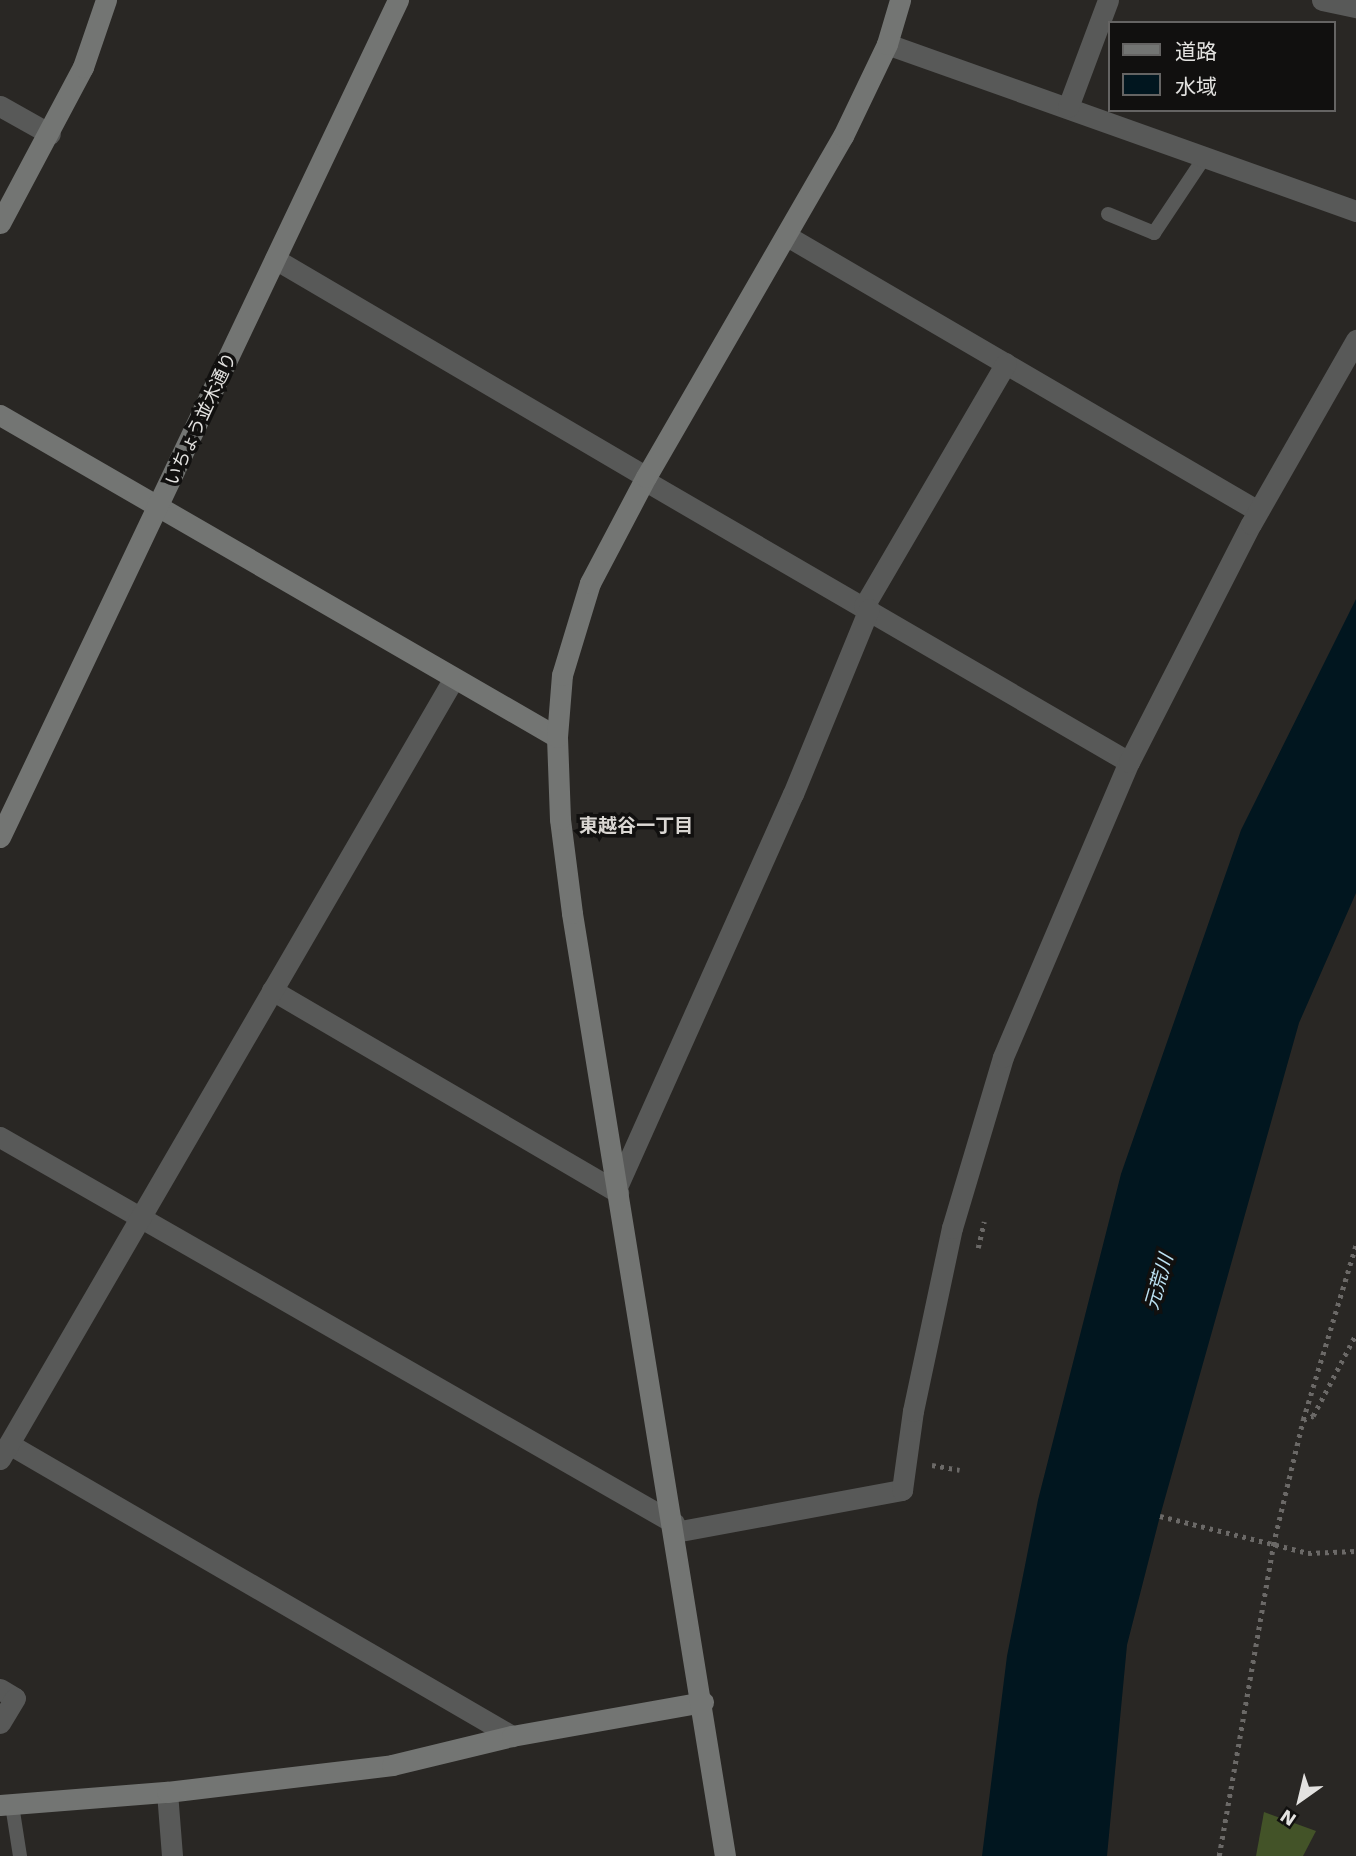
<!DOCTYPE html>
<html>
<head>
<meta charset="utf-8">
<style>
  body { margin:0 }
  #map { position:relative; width:1356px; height:1856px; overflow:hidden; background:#292724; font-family:"Work Sans","Noto Sans JP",sans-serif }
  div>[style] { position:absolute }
  .green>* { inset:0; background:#435328 }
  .water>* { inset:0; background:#01161f }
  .path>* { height:4.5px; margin-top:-2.25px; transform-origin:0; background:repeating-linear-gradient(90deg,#6b6967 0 3.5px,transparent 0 8.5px) }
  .lane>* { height:14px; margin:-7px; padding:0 7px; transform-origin:7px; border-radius:7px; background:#585958 }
  .street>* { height:21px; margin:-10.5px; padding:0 10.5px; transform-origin:10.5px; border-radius:10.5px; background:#585958 }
  .secondary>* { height:21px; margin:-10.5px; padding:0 10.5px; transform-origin:10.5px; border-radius:10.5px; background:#737573 }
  span { translate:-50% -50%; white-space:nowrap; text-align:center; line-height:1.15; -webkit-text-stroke:7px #11100f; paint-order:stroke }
  .street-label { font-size:18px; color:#e3e2e0 }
  .neighbourhood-label { font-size:19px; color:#dad7d3; font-weight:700 }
  .water-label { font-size:19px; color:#bde3f4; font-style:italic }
  .legend { position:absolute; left:1108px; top:21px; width:228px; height:91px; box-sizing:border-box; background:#11100f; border:2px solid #656463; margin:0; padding:9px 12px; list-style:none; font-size:21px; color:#e3e2e0 }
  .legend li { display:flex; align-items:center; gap:14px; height:35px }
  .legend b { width:35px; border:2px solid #656463 }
  .north { position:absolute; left:1265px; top:1765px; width:70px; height:70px; -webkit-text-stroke:5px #11100f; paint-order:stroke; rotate:214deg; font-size:19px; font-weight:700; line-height:28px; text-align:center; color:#e3e2e0 }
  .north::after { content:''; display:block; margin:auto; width:24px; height:32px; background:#e3e2e0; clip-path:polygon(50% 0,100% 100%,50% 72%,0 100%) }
</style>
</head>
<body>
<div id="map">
  <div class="green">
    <i style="clip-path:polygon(1264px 1812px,1316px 1831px,1303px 1856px,1256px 1856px)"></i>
  </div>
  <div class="water">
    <i style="clip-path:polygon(1356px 599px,1356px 893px,1299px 1023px,1160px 1516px,1127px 1645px,1107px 1856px,982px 1856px,1007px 1656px,1038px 1500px,1121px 1174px,1241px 830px)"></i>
  </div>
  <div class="path">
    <i style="left:978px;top:1248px;width:27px;rotate:-77deg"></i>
    <i style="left:1303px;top:1420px;width:11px;rotate:-22deg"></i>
    <i style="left:1313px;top:1416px;width:93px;rotate:-62.3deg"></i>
    <i style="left:932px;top:1465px;width:28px;rotate:10deg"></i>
    <i style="left:1160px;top:1516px;width:153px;rotate:14deg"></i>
    <i style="left:1308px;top:1553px;width:48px;rotate:-2.4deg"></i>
    <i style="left:1219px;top:1856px;width:316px;rotate:-80.1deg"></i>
    <i style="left:1273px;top:1545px;width:129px;rotate:-76.5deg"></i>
    <i style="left:1303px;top:1420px;width:183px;rotate:-73.2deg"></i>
  </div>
  <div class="lane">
    <i style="left:1108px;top:214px;width:50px;rotate:22.4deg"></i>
    <i style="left:1154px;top:233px;width:90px;rotate:-56.3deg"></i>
    <i style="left:12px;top:1805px;width:52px;rotate:81.1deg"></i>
  </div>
  <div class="street">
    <i style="left:1322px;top:0;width:35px;rotate:12deg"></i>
    <i style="left:887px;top:44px;width:498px;rotate:19.6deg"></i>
    <i style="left:0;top:106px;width:57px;rotate:29.2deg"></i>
    <i style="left:1068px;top:107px;width:114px;rotate:-69.5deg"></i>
    <i style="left:787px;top:236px;width:545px;rotate:30.28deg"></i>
    <i style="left:275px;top:259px;width:430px;rotate:30.4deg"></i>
    <i style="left:644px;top:480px;width:561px;rotate:30.18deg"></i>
    <i style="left:864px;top:606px;width:281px;rotate:-59.7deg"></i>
    <i style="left:272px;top:990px;width:401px;rotate:30.3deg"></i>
    <i style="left:0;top:1137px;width:777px;rotate:29.8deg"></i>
    <i style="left:617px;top:1187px;width:431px;rotate:-65.9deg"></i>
    <i style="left:793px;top:794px;width:200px;rotate:-67.7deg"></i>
    <i style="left:9px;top:1444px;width:582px;rotate:30.14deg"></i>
    <i style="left:0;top:1459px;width:903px;rotate:-59.83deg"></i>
    <i style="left:675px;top:1532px;width:231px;rotate:-10.5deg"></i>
    <i style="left:902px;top:1490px;width:80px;rotate:-82.1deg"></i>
    <i style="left:913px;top:1411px;width:187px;rotate:-78deg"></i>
    <i style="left:952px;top:1228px;width:178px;rotate:-73.4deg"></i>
    <i style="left:1003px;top:1057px;width:321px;rotate:-66.9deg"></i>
    <i style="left:1129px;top:762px;width:267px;rotate:-62.9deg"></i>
    <i style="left:1251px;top:524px;width:212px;rotate:-60.3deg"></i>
    <i style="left:0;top:1689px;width:17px;rotate:31deg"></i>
    <i style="left:15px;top:1698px;width:29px;rotate:121deg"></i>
    <i style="left:167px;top:1792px;width:64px;rotate:85.5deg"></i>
  </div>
  <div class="secondary">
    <i style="left:0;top:223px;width:177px;rotate:-62deg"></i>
    <i style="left:83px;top:67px;width:71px;rotate:-71.1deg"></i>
    <i style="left:0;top:415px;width:643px;rotate:30.03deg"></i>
    <i style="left:0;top:837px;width:927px;rotate:-64.57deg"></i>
    <i style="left:0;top:1805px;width:168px;rotate:-4.5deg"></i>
    <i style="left:167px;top:1792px;width:227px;rotate:-6.8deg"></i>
    <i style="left:392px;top:1765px;width:123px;rotate:-13.6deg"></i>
    <i style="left:512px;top:1736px;width:194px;rotate:-10.1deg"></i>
    <i style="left:725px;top:1856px;width:955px;rotate:-99.22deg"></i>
    <i style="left:572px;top:913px;width:95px;rotate:-97.3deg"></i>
    <i style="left:560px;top:819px;width:82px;rotate:-92.1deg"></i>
    <i style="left:557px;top:737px;width:62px;rotate:-85.4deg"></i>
    <i style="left:562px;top:675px;width:96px;rotate:-73.1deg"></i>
    <i style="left:590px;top:583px;width:120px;rotate:-62.2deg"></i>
    <i style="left:646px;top:477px;width:394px;rotate:-60deg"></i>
    <i style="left:843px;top:136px;width:102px;rotate:-64.4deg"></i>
    <i style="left:887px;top:44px;width:46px;rotate:-73.5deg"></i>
  </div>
  <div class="street-label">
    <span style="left:201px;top:419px;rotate:-65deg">いちょう並木通り</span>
  </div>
  <div class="neighbourhood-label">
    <span style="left:636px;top:826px">東越谷一丁目</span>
  </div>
  <div class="water-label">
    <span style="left:1159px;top:1282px;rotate:-74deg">元荒川</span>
  </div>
  <ul class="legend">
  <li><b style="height:9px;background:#737573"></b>道路</li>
  <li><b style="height:19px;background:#01161f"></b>水域</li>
  </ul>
  <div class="north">N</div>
</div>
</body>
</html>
